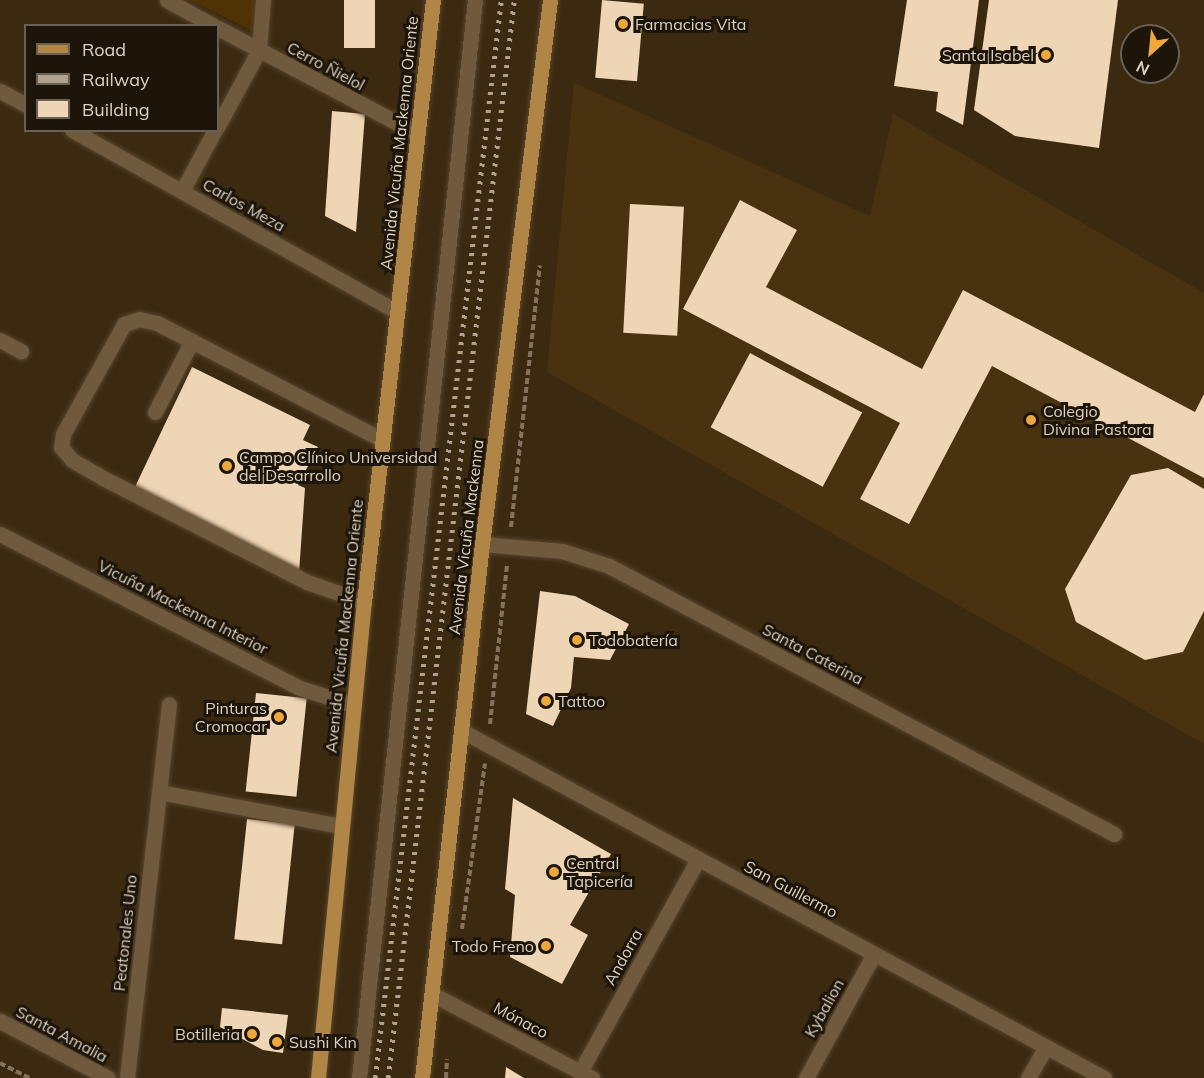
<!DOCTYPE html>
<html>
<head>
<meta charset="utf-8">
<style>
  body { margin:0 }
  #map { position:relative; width:1204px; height:1078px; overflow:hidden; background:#3c2a10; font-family:Mulish,sans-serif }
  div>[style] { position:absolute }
  .built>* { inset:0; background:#493210 }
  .green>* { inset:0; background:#4f3304 }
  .building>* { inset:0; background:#edd5b6; transform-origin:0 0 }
  .path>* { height:4px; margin-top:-2px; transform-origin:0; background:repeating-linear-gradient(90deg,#83735e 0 6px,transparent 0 9px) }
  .roads { filter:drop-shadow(0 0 2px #56452c) drop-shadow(0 0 2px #56452c) }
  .service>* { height:15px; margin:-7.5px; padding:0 7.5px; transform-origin:7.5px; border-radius:7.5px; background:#705a3e }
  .minor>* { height:15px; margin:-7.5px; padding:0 7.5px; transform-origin:7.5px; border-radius:7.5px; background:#705a3e }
  .tertiary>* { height:15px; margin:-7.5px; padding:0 7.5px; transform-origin:7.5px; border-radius:7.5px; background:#705a3e }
  .primary>* { height:15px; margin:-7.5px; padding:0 7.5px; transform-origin:7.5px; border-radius:7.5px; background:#b18546 }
  .rail>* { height:4.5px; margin-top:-2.25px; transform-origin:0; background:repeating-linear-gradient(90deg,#b0a290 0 3px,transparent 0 9px) }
  .dots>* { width:16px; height:16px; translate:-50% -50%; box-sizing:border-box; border:3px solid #1d150a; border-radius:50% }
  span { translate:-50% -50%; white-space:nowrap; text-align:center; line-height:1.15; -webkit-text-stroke:6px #1d150a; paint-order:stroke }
  .poi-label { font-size:16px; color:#dcd0c1 }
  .left { translate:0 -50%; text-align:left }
  .right { translate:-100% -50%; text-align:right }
  .street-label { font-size:16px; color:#dcd0c1 }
  .legend { position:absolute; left:24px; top:24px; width:195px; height:108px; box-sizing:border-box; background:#1d150a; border:2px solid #696053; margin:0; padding:8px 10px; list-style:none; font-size:18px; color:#dcd0c1 }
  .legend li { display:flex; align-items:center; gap:12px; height:30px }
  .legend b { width:30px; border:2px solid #696053 }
  .north { position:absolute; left:1120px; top:24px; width:60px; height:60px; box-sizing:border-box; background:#1d150a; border:2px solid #696053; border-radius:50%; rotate:207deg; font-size:16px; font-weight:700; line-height:24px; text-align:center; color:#dcd0c1 }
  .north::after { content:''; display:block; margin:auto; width:21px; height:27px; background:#eea83c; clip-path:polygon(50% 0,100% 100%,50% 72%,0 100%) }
</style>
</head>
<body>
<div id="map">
  <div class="built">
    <i style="clip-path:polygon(evenodd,574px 83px,870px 216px,893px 114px,1204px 293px,1204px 744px,547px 372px,574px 83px,750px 353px,862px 413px,822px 487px,710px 427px,750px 353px)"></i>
  </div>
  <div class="green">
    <i style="clip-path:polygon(190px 0,260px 0,257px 33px)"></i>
  </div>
  <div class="building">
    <i style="left:344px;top:0;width:31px;height:48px"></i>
    <i style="left:602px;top:0;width:42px;height:78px;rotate:5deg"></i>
    <i style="clip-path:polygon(907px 0,979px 0,963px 125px,936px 111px,938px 92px,894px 86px)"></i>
    <i style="clip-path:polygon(989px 0,1118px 0,1099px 148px,1015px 136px,974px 110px)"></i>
    <i style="clip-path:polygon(332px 111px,365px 114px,356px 232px,325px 216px)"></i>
    <i style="clip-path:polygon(740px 200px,797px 230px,766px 287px,922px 369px,963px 290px,1195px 412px,1204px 394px,1204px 478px,992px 366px,909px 524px,860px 499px,900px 423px,683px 309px)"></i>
    <i style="left:630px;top:204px;width:54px;height:129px;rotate:3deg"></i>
    <i style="left:750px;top:353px;width:127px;height:84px;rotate:28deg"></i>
    <i style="clip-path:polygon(192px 367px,310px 425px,303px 440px,318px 447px,298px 485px,305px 488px,299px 573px,134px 489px)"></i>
    <i style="clip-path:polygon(1168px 468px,1204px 489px,1204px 611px,1183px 652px,1145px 660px,1076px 622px,1065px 589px,1131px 475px)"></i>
    <i style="clip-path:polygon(540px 591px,575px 596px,629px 624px,610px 660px,574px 657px,571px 688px,553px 726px,526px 714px)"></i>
    <i style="left:256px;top:693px;width:51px;height:99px;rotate:6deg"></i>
    <i style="clip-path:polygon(513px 798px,611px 854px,570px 925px,588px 935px,562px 984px,510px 957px,515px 895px,505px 889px)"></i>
    <i style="left:247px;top:819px;width:48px;height:121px;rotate:6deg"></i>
    <i style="clip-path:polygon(222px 1008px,288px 1015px,283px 1053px,263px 1050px,220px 1027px)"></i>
    <i style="clip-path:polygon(506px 1067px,524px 1078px,505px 1078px)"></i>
  </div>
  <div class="path">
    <i style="left:511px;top:527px;width:263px;rotate:-83.7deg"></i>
    <i style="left:490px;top:724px;width:161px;rotate:-83.9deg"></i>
    <i style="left:462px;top:929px;width:167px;rotate:-82.1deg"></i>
    <i style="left:0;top:1063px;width:33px;rotate:27deg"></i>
    <i style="left:446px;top:1078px;width:19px;rotate:-87deg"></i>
  </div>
  <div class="roads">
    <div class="service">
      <i style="left:155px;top:412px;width:80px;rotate:-62.5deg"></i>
      <i style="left:364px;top:602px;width:60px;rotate:-160.7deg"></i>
      <i style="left:307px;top:582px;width:229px;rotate:-153deg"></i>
      <i style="left:103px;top:478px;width:36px;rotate:-150deg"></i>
      <i style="left:72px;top:460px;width:17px;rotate:-130deg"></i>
      <i style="left:61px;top:447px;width:13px;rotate:-81deg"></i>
      <i style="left:63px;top:434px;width:126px;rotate:-61deg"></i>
      <i style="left:124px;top:324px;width:16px;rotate:-18deg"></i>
      <i style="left:139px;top:319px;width:18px;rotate:13deg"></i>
      <i style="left:157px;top:323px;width:254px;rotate:27.4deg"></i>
      <i style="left:359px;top:1078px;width:1084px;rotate:-83.86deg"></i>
    </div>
    <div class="minor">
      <i style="left:167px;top:0;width:54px;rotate:29deg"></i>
      <i style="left:218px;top:28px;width:226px;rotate:27.9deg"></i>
      <i style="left:0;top:91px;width:30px;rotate:28deg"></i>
      <i style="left:218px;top:126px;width:86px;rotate:-61.7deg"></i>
      <i style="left:259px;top:50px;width:50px;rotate:-85.4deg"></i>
      <i style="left:72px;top:130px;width:373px;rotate:29.2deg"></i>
      <i style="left:182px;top:191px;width:69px;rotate:-61.6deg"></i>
      <i style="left:0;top:340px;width:24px;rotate:28deg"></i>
      <i style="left:0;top:534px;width:337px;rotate:27.2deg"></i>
      <i style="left:300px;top:688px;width:56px;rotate:17.8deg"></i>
      <i style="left:482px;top:544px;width:80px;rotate:5deg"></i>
      <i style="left:562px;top:551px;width:49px;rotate:17.7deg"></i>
      <i style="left:609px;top:566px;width:572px;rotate:27.95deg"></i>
      <i style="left:462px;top:731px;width:730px;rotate:28.39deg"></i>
      <i style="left:159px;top:792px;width:185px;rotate:10.6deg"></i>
      <i style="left:432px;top:994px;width:181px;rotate:27.7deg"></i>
      <i style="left:580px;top:1072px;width:244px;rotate:-61deg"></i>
      <i style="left:127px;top:1078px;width:376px;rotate:-83.6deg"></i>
      <i style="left:806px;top:1078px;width:141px;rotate:-61.3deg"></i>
      <i style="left:1028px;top:1078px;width:36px;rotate:-60deg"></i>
    </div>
    <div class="tertiary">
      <i style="left:0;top:1021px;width:122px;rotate:27.8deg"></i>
    </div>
    <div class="primary">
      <i style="left:318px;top:1078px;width:478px;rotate:-84.5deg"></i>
      <i style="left:364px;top:602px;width:606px;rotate:-83.46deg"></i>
      <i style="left:422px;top:1078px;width:537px;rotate:-83.59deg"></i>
      <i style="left:482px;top:544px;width:548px;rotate:-82.87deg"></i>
    </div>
  </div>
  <div class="rail">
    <i style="left:375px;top:1078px;width:1085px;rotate:-83.33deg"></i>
    <i style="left:388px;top:1078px;width:1085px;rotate:-83.33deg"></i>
  </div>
  <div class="dots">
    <i style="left:623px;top:24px;background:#eea83c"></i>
    <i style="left:1046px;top:55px;background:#eea83c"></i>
    <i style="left:1031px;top:420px;background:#eea83c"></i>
    <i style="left:227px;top:466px;background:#eea83c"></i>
    <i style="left:577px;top:640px;background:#eea83c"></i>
    <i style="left:546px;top:701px;background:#eea83c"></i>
    <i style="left:279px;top:717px;background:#eea83c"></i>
    <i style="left:554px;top:872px;background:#eea83c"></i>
    <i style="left:546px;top:946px;background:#eea83c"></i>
    <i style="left:252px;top:1034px;background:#eea83c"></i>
    <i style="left:277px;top:1042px;background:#eea83c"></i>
  </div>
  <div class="poi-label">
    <span class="left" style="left:635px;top:24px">Farmacias Vita</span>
    <span class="right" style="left:1034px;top:55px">Santa Isabel</span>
    <span class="left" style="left:1043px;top:420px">Colegio<br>Divina Pastora</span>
    <span class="left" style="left:239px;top:466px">Campo Clínico Universidad<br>del Desarrollo</span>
    <span class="left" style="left:589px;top:640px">Todobatería</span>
    <span class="left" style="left:558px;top:701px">Tattoo</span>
    <span class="right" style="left:267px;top:717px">Pinturas<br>Cromocar</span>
    <span class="left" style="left:566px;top:872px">Central<br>Tapicería</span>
    <span class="right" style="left:534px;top:946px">Todo Freno</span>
    <span class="right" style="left:240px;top:1034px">Botilleria</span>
    <span class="left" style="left:289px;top:1042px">Sushi Kin</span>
  </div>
  <div class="street-label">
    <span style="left:326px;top:66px;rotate:28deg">Cerro Ñielol</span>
    <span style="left:399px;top:143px;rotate:-84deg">Avenida Vicuña Mackenna Oriente</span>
    <span style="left:244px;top:205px;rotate:29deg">Carlos Meza</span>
    <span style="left:466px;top:537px;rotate:-83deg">Avenida Vicuña Mackenna</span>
    <span style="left:183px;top:607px;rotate:27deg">Vicuña Mackenna Interior</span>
    <span style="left:344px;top:626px;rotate:-84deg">Avenida Vicuña Mackenna Oriente</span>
    <span style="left:813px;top:654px;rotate:28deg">Santa Caterina</span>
    <span style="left:791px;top:889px;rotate:28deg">San Guillermo</span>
    <span style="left:125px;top:933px;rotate:-84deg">Peatonales Uno</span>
    <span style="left:623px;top:957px;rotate:-61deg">Andorra</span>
    <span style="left:824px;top:1008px;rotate:-61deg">Kybalion</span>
    <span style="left:521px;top:1020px;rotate:28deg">Mónaco</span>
    <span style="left:62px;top:1034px;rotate:28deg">Santa Amalia</span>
  </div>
  <ul class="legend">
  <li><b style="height:8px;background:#b18546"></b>Road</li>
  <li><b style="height:8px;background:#b0a290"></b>Railway</li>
  <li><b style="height:16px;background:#edd5b6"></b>Building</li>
  </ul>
  <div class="north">N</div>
</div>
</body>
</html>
